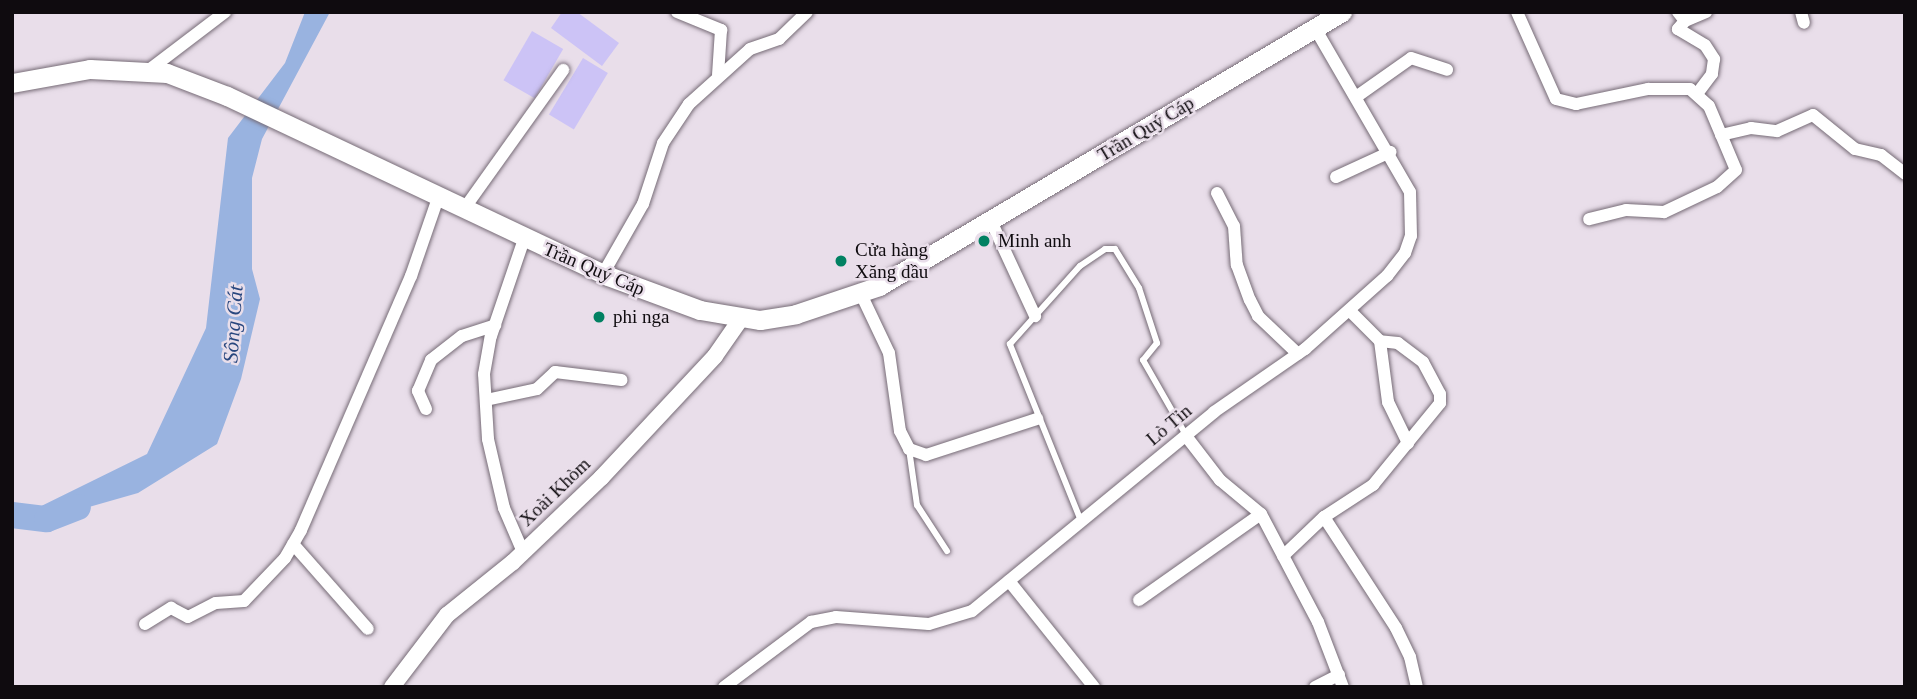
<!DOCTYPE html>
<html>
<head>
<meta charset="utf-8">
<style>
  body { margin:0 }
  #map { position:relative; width:1917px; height:699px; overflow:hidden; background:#e9deea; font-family:Georgia,serif }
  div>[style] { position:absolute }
  .water>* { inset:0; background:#99b3e0 }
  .river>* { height:26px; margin:-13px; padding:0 13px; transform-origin:13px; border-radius:13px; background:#99b3e0 }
  .building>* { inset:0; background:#ccc3f6; transform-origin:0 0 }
  .roads { filter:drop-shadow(0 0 2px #766b76) drop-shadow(0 0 2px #766b76) }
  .service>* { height:6px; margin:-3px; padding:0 3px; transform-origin:3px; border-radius:3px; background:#fff }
  .minor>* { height:12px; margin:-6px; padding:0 6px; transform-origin:6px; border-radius:6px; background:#fff }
  .tertiary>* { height:16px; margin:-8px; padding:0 8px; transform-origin:8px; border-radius:8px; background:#fff }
  .primary>* { height:19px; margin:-9.5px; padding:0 9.5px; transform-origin:9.5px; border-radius:9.5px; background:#fff }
  .dots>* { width:19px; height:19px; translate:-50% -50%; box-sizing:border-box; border:4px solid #e9deea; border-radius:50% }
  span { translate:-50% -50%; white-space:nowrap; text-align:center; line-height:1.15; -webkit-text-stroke:5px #e9deea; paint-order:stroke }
  .street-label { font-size:19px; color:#0f0b0f }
  .poi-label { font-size:19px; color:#0f0b0f }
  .left { translate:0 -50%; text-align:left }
  .water-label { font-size:21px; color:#28467e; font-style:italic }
  .frame { position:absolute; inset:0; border:14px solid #0f0b0f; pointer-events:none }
</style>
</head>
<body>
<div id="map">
  <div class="water">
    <i style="clip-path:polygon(305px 12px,330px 12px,262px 139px,252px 178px,252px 269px,260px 299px,241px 379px,217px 444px,138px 493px,47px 519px,21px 516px,147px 454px,206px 328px,228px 138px,285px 63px)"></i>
  </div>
  <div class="river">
    <i style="left:12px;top:515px;width:35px;rotate:7deg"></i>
    <i style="left:47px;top:519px;width:33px;rotate:-21deg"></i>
  </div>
  <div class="building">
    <i style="clip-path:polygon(562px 12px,577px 12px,619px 43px,602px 66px,551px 28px)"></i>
    <i style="left:532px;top:31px;width:36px;height:57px;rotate:30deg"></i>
    <i style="left:583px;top:58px;width:29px;height:66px;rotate:31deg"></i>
  </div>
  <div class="roads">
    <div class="service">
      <i style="left:909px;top:449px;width:57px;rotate:81.9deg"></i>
      <i style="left:917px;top:505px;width:55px;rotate:56.9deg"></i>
      <i style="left:1081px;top:521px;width:191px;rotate:-111.9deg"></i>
      <i style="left:1010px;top:344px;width:105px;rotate:-48.1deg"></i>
      <i style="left:1080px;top:266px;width:30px;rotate:-34deg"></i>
      <i style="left:1105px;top:249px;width:10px"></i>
      <i style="left:1115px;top:249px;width:46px;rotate:58.4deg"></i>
      <i style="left:1139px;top:288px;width:58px;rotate:71.9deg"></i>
      <i style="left:1157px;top:343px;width:22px;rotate:129deg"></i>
      <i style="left:1143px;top:360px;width:86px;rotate:60.2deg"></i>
    </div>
    <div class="minor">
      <i style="left:677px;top:12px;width:48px;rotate:22.2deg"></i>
      <i style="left:721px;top:30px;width:45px;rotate:93.8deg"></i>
      <i style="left:1517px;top:12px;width:95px;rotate:65.9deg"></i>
      <i style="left:1556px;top:99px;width:21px;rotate:14deg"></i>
      <i style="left:1576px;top:104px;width:74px;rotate:-11.8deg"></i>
      <i style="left:1648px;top:89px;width:42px"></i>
      <i style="left:1690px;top:89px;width:25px;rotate:42deg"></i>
      <i style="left:1709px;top:106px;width:69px;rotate:67.1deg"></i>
      <i style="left:1736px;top:170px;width:25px;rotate:138deg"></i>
      <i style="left:1717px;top:187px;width:59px;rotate:154.7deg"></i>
      <i style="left:1664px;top:212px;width:38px;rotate:-177deg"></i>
      <i style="left:1626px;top:210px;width:38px;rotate:166deg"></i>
      <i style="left:1678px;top:12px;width:11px;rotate:52deg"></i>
      <i style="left:1685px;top:21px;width:23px;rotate:-23deg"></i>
      <i style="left:1801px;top:12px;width:11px;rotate:75deg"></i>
      <i style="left:1685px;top:21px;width:11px;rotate:131deg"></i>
      <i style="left:1678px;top:29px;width:31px;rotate:31deg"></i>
      <i style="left:1705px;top:45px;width:17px;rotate:57deg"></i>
      <i style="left:1714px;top:59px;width:15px;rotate:98deg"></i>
      <i style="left:1712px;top:74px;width:25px;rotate:127deg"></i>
      <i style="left:149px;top:70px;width:96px;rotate:-37.3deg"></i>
      <i style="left:1356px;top:97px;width:67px;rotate:-35.3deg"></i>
      <i style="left:1411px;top:58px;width:38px;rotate:18deg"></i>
      <i style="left:1721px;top:135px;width:31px;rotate:-13deg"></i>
      <i style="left:1751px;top:128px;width:26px;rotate:7deg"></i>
      <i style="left:1777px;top:131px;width:39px;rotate:-24deg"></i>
      <i style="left:1813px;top:115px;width:54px;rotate:39deg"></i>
      <i style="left:1855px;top:149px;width:27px;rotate:13deg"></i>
      <i style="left:1881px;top:155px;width:31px;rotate:38deg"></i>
      <i style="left:1336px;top:177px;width:60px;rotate:-24.8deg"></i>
      <i style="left:1217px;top:193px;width:37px;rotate:63deg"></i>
      <i style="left:1234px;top:226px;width:39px;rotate:86deg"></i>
      <i style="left:1237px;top:265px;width:37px;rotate:70deg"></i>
      <i style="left:1250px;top:300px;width:18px;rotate:63deg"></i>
      <i style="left:1258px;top:316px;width:55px;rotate:43.5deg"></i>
      <i style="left:464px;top:209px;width:171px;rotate:-54.5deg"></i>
      <i style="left:991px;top:221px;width:105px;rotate:65.1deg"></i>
      <i style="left:603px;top:274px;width:81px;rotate:-60.3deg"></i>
      <i style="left:643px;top:204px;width:64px;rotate:-71.8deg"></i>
      <i style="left:663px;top:143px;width:47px;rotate:-56.3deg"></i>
      <i style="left:689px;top:104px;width:82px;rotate:-42deg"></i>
      <i style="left:750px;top:49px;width:31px;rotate:-19deg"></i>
      <i style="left:779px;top:39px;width:39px;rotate:-44deg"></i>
      <i style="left:861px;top:294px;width:65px;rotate:64.6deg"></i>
      <i style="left:889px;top:353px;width:79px;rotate:82deg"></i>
      <i style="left:900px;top:431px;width:20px;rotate:63deg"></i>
      <i style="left:909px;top:449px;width:18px;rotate:19deg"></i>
      <i style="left:926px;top:455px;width:117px;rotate:-18deg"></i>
      <i style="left:1380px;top:341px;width:62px;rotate:82.5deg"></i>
      <i style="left:1388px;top:402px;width:46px;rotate:64deg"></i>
      <i style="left:486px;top:400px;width:52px;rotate:-12.2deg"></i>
      <i style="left:537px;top:389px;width:25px;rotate:-43deg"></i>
      <i style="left:555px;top:372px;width:67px;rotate:6.8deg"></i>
      <i style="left:426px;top:409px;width:20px;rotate:-114deg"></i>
      <i style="left:418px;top:391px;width:34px;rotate:-67deg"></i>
      <i style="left:431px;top:360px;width:39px;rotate:-38deg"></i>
      <i style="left:462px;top:336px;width:35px;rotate:-18deg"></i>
      <i style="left:1186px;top:436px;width:56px;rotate:52.3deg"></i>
      <i style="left:1220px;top:480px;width:53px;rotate:39.7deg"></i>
      <i style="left:1261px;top:514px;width:122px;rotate:62.2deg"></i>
      <i style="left:1318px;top:622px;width:70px;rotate:69deg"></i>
      <i style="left:1324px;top:517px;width:132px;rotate:57deg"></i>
      <i style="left:1396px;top:628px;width:32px;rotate:64deg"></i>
      <i style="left:1410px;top:657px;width:31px;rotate:77deg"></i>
      <i style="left:293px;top:544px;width:113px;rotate:48.6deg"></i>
      <i style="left:523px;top:552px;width:48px;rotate:-113.4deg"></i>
      <i style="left:504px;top:508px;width:71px;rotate:-103.1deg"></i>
      <i style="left:488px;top:439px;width:65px;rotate:-93.5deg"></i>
      <i style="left:484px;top:374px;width:39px;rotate:-80deg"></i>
      <i style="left:491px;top:336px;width:102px;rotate:-71.2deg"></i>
      <i style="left:1283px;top:556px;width:57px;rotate:-43.6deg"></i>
      <i style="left:1324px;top:517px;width:59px;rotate:-33.1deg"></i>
      <i style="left:1373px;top:485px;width:106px;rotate:-50.7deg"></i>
      <i style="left:1440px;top:403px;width:9px;rotate:-90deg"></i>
      <i style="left:1440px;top:394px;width:36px;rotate:-118deg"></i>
      <i style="left:1423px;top:362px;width:31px;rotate:-143deg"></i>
      <i style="left:1398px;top:343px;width:18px;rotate:-174deg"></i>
      <i style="left:1380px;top:341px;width:42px;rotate:-135deg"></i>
      <i style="left:1009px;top:581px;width:136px;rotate:51.3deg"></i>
      <i style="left:1139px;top:600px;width:149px;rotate:-35.2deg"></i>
      <i style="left:145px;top:624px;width:31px;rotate:-32deg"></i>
      <i style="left:171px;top:608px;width:19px;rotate:28deg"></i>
      <i style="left:188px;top:617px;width:31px;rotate:-27deg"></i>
      <i style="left:216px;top:603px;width:28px;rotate:-4deg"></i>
      <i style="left:244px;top:601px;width:59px;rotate:-46.4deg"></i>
      <i style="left:285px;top:558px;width:32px;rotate:-60deg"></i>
      <i style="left:301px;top:530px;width:277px;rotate:-66.6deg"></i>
      <i style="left:411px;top:276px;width:83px;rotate:-70.9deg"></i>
      <i style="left:724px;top:687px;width:109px;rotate:-36.8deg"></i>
      <i style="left:811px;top:622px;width:25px;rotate:-11deg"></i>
      <i style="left:836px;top:617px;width:93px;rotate:4.3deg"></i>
      <i style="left:929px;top:624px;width:45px;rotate:-16.8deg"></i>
      <i style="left:972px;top:611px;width:313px;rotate:-39.4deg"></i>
      <i style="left:1214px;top:412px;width:111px;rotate:-34.7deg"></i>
      <i style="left:1305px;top:349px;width:110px;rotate:-41.7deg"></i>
      <i style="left:1387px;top:276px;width:29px;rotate:-52deg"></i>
      <i style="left:1405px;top:253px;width:18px;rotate:-71deg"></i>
      <i style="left:1411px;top:236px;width:44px;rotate:-91.3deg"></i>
      <i style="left:1410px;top:192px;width:190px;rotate:-120.1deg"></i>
      <i style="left:1315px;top:687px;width:27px;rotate:-27deg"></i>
    </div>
    <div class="tertiary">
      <i style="left:392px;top:687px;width:91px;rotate:-52.6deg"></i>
      <i style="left:447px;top:615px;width:85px;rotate:-38.8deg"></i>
      <i style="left:513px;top:562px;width:122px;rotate:-43.7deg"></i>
      <i style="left:601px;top:478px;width:167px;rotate:-46.9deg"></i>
      <i style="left:715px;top:356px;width:44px;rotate:-55.2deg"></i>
    </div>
    <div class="primary">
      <i style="left:12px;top:83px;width:79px;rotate:-10.2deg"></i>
      <i style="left:90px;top:69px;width:77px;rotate:3deg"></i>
      <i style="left:167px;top:73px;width:64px;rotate:21deg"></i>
      <i style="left:227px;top:96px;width:421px;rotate:25.3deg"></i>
      <i style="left:608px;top:276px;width:98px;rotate:20.3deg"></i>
      <i style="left:700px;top:310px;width:61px;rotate:9.5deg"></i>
      <i style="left:760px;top:320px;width:36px;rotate:-9deg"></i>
      <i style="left:796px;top:314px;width:88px;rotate:-18.6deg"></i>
      <i style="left:879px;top:286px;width:538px;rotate:-30.62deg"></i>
    </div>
  </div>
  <div class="dots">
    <i style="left:984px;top:241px;background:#018162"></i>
    <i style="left:841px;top:261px;background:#018162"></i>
    <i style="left:599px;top:317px;background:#018162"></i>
  </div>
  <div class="street-label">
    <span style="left:1146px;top:129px;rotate:-31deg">Trần Quý Cáp</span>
    <span style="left:594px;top:269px;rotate:23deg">Trần Quý Cáp</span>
    <span style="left:1169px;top:425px;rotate:-40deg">Lò Tỉn</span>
    <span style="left:555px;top:492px;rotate:-44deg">Xoài Khòm</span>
  </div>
  <div class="poi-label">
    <span class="left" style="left:998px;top:241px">Minh anh</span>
    <span class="left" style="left:855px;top:261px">Cửa hàng<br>Xăng dầu</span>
    <span class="left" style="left:613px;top:317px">phi nga</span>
  </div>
  <div class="water-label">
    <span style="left:233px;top:324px;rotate:-86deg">Sông Cát</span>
  </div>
  <div class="frame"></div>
</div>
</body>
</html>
